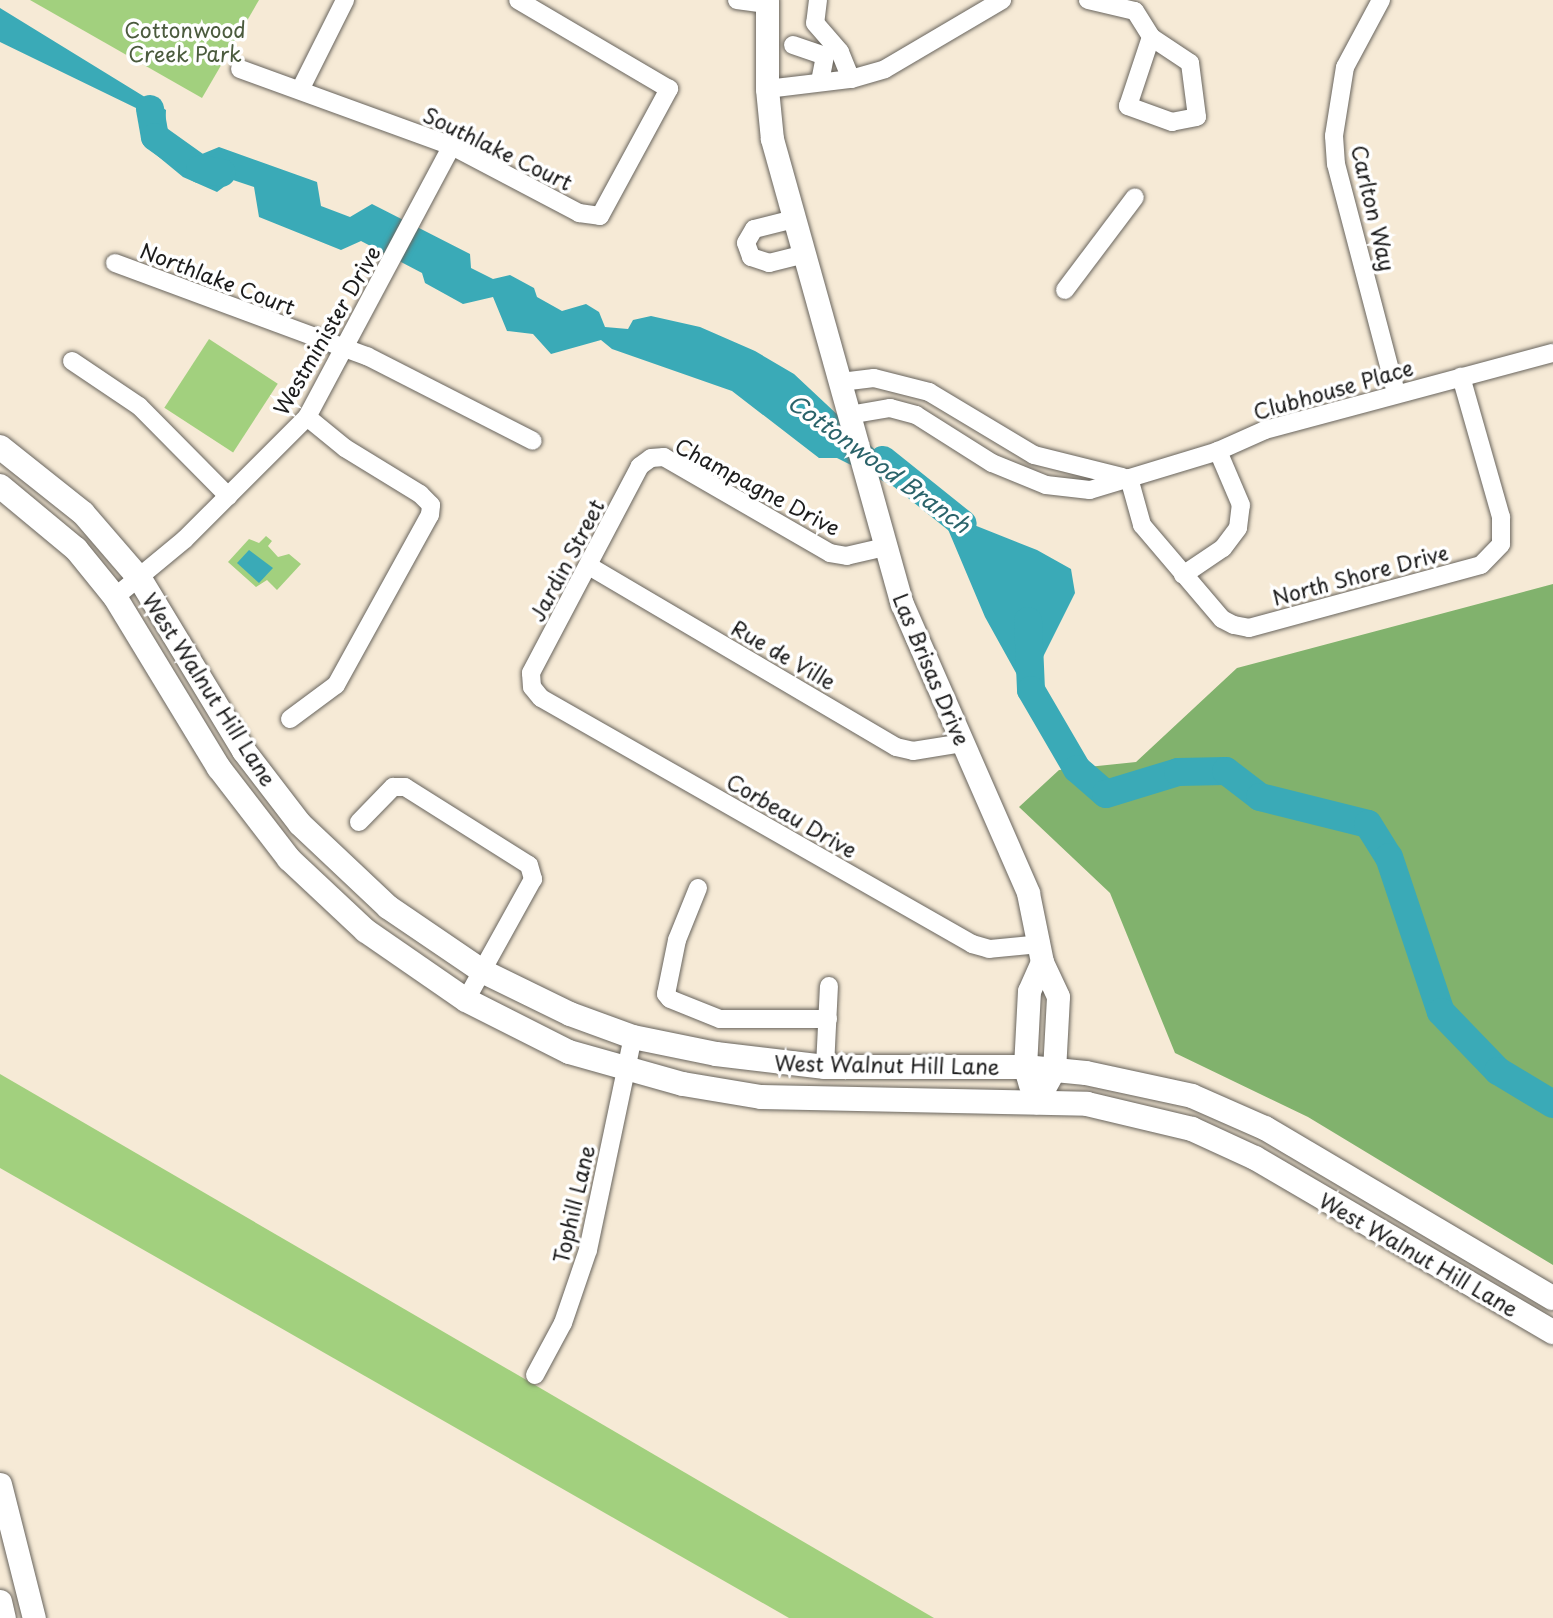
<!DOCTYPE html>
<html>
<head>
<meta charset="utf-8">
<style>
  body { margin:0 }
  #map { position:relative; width:1553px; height:1618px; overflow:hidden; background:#f6ead6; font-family:"Playpen Sans",sans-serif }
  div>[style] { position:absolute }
  .green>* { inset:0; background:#a2d07e; transform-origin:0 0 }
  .forest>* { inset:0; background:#81b26d }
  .water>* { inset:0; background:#3aaab7 }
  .river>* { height:28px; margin:-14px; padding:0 14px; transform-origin:14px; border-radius:14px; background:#3aaab7 }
  .roads { filter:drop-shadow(0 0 2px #68645d) drop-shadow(0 0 2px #68645d) }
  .minor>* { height:18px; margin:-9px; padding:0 9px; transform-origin:9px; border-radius:9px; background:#fff }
  .tertiary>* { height:23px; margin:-11.5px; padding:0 11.5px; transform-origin:11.5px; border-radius:11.5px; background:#fff }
  .secondary>* { height:24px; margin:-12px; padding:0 12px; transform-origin:12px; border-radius:12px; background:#fff }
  span { translate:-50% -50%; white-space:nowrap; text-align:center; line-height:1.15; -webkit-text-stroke:7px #fff; paint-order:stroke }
  .park-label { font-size:21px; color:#4b5b3e }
  .street-label { font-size:21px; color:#1c1c1c }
  .water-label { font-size:23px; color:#2b636a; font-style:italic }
</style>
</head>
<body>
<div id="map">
  <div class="green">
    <i style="clip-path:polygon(30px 0,259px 0,202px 98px)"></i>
    <i style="left:209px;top:339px;width:82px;height:82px;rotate:33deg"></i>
    <i style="clip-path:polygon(266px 536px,272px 541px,268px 546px,278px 557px,289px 554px,301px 564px,277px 590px,267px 580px,256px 587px,228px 562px,249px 539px,259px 543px)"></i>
    <i style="clip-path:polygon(0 1074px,523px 1378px,934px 1618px,789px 1618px,0 1168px)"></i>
  </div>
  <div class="forest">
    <i style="clip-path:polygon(1553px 584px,1553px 1265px,1308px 1117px,1175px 1053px,1110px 893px,1019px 807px,1059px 770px,1136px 762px,1237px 668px)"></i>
  </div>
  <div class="water">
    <i style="clip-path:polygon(0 8px,166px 110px,164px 155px,185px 161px,219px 147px,317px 182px,321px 206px,350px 217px,372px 204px,470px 254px,471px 268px,493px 279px,510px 275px,534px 288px,537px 297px,562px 311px,586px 304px,599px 312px,605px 327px,628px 329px,633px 320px,651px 316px,700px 327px,755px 351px,794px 374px,920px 492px,969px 523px,1037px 550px,1071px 569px,1075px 593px,1040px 663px,1016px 655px,1061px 720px,1047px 729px,985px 617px,947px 527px,899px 489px,837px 458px,819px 458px,732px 391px,612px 349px,601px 340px,551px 354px,533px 334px,507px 331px,493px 297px,463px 304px,425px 283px,422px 273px,361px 241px,341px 250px,259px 217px,254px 187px,233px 180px,217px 192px,183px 177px,143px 144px,150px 130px,147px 117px,136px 108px,0 42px)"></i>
    <i style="clip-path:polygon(249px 550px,273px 568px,259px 583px,237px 563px)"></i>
  </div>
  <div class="river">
    <i style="left:150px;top:109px;width:28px;rotate:80deg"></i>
    <i style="left:155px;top:137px;width:55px;rotate:35.4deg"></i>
    <i style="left:200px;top:169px;width:22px;rotate:10deg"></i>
    <i style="left:883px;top:460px;width:102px;rotate:38.7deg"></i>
    <i style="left:1028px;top:621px;width:69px;rotate:87.5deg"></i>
    <i style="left:1031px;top:690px;width:91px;rotate:59.8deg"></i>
    <i style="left:1077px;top:769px;width:38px;rotate:41deg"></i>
    <i style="left:1106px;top:794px;width:75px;rotate:-17deg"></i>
    <i style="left:1178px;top:772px;width:48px;rotate:-1.2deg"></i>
    <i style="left:1226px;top:771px;width:43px;rotate:37.4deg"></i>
    <i style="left:1260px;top:797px;width:111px;rotate:14deg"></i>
    <i style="left:1368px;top:824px;width:39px;rotate:58deg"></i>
    <i style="left:1389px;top:857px;width:163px;rotate:71.5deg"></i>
    <i style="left:1441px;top:1012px;width:82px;rotate:46deg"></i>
    <i style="left:1498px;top:1071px;width:64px;rotate:31deg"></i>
  </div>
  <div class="roads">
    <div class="minor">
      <i style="left:737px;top:0;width:30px;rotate:8deg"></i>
      <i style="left:818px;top:0;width:23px;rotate:97deg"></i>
      <i style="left:815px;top:23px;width:38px;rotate:49deg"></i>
      <i style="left:840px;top:52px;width:29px;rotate:68deg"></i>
      <i style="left:1088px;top:0;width:48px;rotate:13.2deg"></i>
      <i style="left:1135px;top:11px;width:31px;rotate:58deg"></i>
      <i style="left:1381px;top:0;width:76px;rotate:118.2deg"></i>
      <i style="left:1345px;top:67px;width:70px;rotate:99.1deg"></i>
      <i style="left:1334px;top:136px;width:28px;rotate:86deg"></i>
      <i style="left:1336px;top:164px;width:236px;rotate:75.3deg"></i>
      <i style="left:1151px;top:37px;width:47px;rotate:33.7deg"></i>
      <i style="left:1190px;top:63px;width:54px;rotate:82.6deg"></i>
      <i style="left:1197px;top:117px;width:25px;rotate:169deg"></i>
      <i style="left:1172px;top:122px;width:47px;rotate:-160deg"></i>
      <i style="left:1128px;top:106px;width:73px;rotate:-71.6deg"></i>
      <i style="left:793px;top:45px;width:34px;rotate:19deg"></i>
      <i style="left:825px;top:56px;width:25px;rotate:101deg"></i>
      <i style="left:240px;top:69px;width:226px;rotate:20deg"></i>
      <i style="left:452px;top:146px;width:144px;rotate:27.8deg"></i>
      <i style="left:579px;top:213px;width:21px;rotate:8deg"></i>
      <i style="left:600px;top:216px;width:145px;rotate:-61.5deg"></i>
      <i style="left:669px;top:89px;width:175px;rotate:-149.5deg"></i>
      <i style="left:767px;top:89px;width:85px;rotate:-6.8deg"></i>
      <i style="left:851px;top:79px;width:35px;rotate:-16deg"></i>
      <i style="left:885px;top:69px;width:136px;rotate:-30.5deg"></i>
      <i style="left:300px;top:90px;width:101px;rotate:-63.4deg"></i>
      <i style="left:794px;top:219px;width:41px;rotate:166deg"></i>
      <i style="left:754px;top:229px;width:16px;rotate:120deg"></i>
      <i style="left:746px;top:243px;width:15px;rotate:70deg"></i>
      <i style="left:751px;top:257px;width:19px;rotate:18deg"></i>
      <i style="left:769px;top:263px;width:36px;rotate:-14deg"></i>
      <i style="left:115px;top:263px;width:269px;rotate:20.3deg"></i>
      <i style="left:367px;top:356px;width:186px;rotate:27.1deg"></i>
      <i style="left:1065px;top:290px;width:116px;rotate:-53deg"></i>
      <i style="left:72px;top:361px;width:81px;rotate:33.9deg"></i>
      <i style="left:139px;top:406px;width:127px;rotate:45.3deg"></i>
      <i style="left:841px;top:382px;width:33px;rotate:-7deg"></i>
      <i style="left:874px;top:378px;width:57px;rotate:14.3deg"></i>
      <i style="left:929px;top:392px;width:122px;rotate:31deg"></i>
      <i style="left:1034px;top:455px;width:91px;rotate:14deg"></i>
      <i style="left:849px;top:415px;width:42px;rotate:-9.7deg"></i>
      <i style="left:890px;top:408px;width:27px;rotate:15deg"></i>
      <i style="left:916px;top:415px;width:90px;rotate:32.3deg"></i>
      <i style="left:992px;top:463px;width:58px;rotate:22.2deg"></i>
      <i style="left:1046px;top:485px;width:44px;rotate:6.5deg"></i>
      <i style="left:1090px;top:490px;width:134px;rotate:-16.9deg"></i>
      <i style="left:1218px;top:451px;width:51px;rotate:-24.1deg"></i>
      <i style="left:1265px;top:430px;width:298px;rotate:-15deg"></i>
      <i style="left:1129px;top:478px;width:49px;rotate:74.5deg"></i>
      <i style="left:1142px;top:525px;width:123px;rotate:49.6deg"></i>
      <i style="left:1222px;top:619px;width:13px;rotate:27deg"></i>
      <i style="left:1234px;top:625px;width:15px;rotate:11deg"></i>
      <i style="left:1249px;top:628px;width:240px;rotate:-15.2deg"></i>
      <i style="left:1481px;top:565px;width:29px;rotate:-46deg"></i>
      <i style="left:1501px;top:544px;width:27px;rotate:-90deg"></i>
      <i style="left:1501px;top:517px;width:146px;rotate:-105.9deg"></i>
      <i style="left:885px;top:547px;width:39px;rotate:167deg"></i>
      <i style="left:847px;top:556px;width:17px;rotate:-170deg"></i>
      <i style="left:830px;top:553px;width:192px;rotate:-150deg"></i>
      <i style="left:664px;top:457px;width:13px;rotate:176deg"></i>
      <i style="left:651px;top:458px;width:14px;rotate:144deg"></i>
      <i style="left:640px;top:466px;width:234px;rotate:117.8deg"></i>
      <i style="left:531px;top:673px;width:14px;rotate:86deg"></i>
      <i style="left:532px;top:687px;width:14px;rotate:51deg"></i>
      <i style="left:541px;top:698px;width:496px;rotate:29.7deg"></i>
      <i style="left:972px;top:944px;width:18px;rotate:16deg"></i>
      <i style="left:989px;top:949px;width:52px;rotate:-5.5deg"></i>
      <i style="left:589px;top:566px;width:356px;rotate:30.5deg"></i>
      <i style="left:896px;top:747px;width:17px;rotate:13deg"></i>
      <i style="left:913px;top:751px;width:51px;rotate:-9.1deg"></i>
      <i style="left:1183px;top:575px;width:48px;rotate:-34deg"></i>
      <i style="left:1223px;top:548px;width:25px;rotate:-53deg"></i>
      <i style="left:1238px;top:528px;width:23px;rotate:-83deg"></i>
      <i style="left:1241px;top:505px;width:59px;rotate:-113.1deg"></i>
      <i style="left:115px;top:597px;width:91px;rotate:-39.6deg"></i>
      <i style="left:185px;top:539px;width:173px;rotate:-45deg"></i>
      <i style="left:307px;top:417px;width:307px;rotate:-61.9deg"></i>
      <i style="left:290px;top:719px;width:57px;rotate:-36.5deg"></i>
      <i style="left:336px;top:685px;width:194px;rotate:-61.1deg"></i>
      <i style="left:430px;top:515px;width:10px;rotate:-84deg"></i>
      <i style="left:431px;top:505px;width:16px;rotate:-135deg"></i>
      <i style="left:420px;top:494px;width:88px;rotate:-148.5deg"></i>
      <i style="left:345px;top:448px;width:49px;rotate:-140.8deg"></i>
      <i style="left:359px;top:822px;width:49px;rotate:-45.8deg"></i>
      <i style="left:393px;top:787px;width:12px"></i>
      <i style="left:405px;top:787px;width:146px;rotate:32.2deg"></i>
      <i style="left:529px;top:865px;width:15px;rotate:74deg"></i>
      <i style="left:533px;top:879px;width:138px;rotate:119deg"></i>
      <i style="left:698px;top:888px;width:56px;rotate:112deg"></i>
      <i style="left:677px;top:940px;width:55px;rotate:101.5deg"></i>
      <i style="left:666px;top:994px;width:6px;rotate:51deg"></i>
      <i style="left:670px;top:999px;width:54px;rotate:21.8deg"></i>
      <i style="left:720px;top:1019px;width:108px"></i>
      <i style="left:825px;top:1067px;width:81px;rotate:-87.2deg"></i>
      <i style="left:535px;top:1375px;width:59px;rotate:-61.7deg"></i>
      <i style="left:563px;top:1323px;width:77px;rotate:-71.1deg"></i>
      <i style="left:588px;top:1250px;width:218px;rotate:-78.1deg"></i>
    </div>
    <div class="tertiary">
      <i style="left:767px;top:0;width:89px;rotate:90deg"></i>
      <i style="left:767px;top:89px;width:50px;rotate:84.3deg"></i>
      <i style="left:772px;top:139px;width:483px;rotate:74.4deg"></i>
      <i style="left:902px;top:604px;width:315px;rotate:66.4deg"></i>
      <i style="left:1028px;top:893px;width:70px;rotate:78.5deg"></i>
      <i style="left:1042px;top:962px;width:38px;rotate:65deg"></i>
      <i style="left:1058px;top:997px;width:73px;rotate:93.1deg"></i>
      <i style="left:1054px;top:1070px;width:37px;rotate:119deg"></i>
      <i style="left:1030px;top:1085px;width:19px;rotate:-106deg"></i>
      <i style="left:1025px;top:1067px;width:76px;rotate:-87deg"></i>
      <i style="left:1029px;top:991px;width:32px;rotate:-66deg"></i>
      <i style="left:0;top:1484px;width:138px;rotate:75.8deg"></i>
      <i style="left:0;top:1601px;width:17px;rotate:77deg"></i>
    </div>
    <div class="secondary">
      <i style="left:0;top:447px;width:106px;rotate:38.5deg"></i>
      <i style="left:83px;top:513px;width:87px;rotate:49.2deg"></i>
      <i style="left:140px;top:579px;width:201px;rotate:58.8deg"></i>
      <i style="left:244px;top:751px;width:92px;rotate:52.5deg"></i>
      <i style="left:300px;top:824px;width:121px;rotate:43.3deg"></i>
      <i style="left:388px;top:907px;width:114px;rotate:34.2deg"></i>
      <i style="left:482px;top:971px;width:98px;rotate:26deg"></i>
      <i style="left:570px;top:1014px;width:67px;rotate:20.1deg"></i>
      <i style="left:633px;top:1037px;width:85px;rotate:11.6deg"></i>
      <i style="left:716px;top:1054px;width:110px;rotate:6.8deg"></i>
      <i style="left:825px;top:1067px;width:200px"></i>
      <i style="left:1025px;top:1067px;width:61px;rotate:5.6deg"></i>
      <i style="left:1086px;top:1073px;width:108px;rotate:12.2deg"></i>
      <i style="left:1192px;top:1096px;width:80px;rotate:23.7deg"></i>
      <i style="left:1265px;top:1128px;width:334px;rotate:30.6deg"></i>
      <i style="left:0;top:486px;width:99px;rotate:39.7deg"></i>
      <i style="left:76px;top:549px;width:62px;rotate:50.9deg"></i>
      <i style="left:115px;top:597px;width:200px;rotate:58.7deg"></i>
      <i style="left:219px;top:768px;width:115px;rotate:52.4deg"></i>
      <i style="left:289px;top:859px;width:105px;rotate:43.1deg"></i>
      <i style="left:366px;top:931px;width:121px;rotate:34.6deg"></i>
      <i style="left:466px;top:1000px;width:115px;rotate:26.8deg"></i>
      <i style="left:569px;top:1052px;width:118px;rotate:15.7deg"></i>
      <i style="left:683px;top:1084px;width:79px;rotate:9.5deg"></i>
      <i style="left:761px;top:1097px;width:326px;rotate:1.2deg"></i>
      <i style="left:1087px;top:1104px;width:108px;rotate:13.4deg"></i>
      <i style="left:1192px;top:1129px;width:69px;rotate:24.7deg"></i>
      <i style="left:1255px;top:1158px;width:345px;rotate:30.3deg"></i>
    </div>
  </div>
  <div class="park-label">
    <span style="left:185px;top:41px">Cottonwood<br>Creek Park</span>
  </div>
  <div class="street-label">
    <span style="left:498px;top:148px;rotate:26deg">Southlake Court</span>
    <span style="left:1374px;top:208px;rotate:77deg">Carlton Way</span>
    <span style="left:218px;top:278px;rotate:21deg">Northlake Court</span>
    <span style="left:326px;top:330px;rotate:-60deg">Westminister Drive</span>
    <span style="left:1333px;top:389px;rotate:-16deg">Clubhouse Place</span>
    <span style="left:758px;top:486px;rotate:28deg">Champagne Drive</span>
    <span style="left:566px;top:560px;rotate:-62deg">Jardin Street</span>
    <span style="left:1360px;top:574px;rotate:-15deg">North Shore Drive</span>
    <span style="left:784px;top:654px;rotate:30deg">Rue de Ville</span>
    <span style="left:932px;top:669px;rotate:67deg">Las Brisas Drive</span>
    <span style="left:210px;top:689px;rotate:57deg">West Walnut Hill Lane</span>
    <span style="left:792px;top:815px;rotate:30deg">Corbeau Drive</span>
    <span style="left:887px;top:1064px;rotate:1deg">West Walnut Hill Lane</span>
    <span style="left:573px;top:1204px;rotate:-77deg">Tophill Lane</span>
    <span style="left:1419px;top:1254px;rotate:30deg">West Walnut Hill Lane</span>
  </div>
  <div class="water-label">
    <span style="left:879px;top:463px;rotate:36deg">Cottonwood Branch</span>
  </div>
</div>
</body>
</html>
